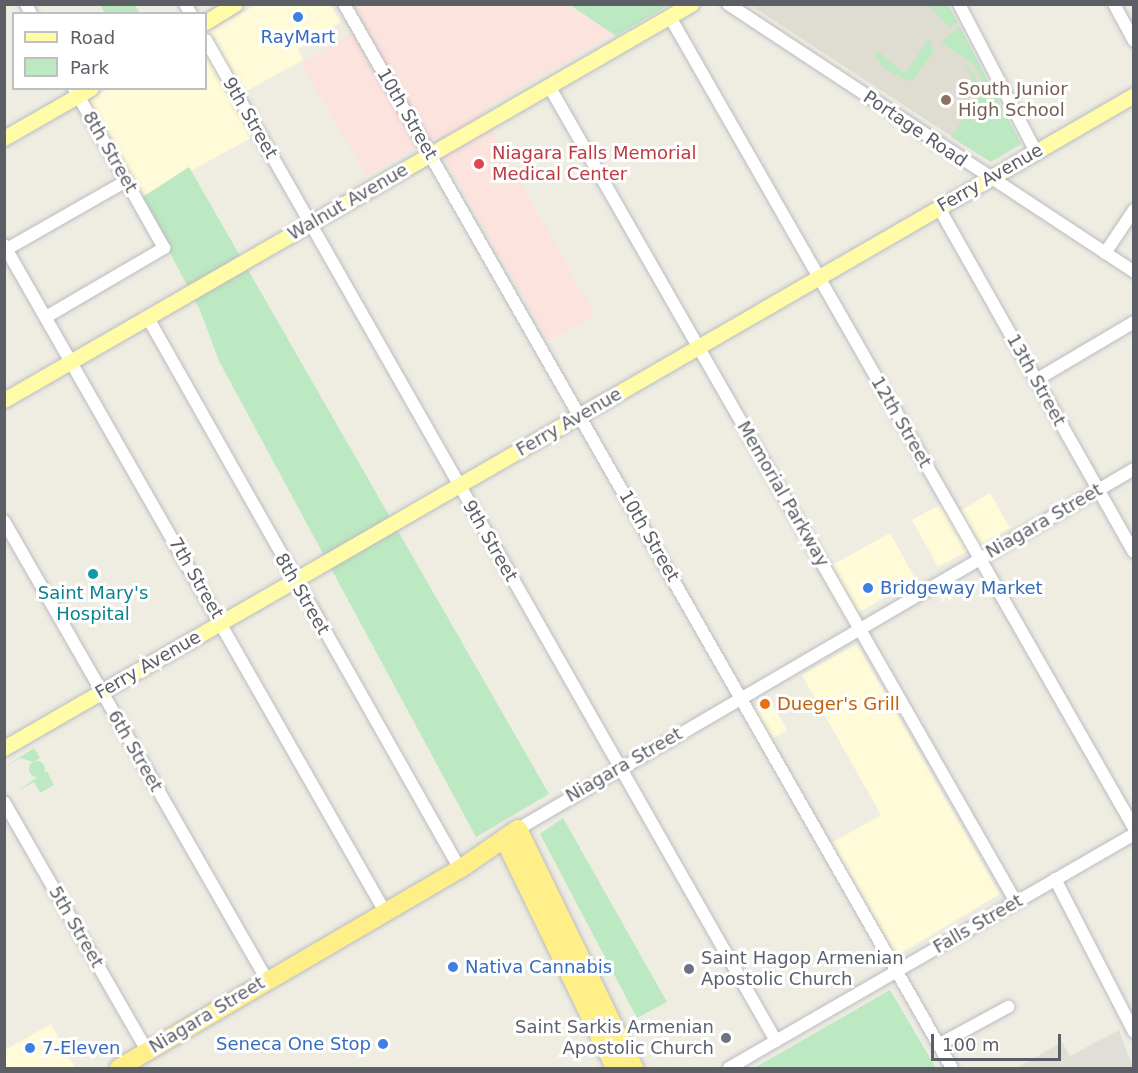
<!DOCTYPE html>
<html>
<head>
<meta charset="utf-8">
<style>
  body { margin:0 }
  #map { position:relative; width:1138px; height:1073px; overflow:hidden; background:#efede2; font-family:"DejaVu Sans",sans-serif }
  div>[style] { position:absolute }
  .commercial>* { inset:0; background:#fffad7; transform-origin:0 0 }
  .industrial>* { inset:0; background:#dfdfd7 }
  .education>* { inset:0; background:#dfddd1 }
  .medical>* { inset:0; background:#fde3dd }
  .green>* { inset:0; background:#bce9c1 }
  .round { border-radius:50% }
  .roads { filter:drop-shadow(0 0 2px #babcc3) drop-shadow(0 0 2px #babcc3) }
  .minor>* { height:12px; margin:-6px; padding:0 6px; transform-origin:6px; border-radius:6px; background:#fff }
  .major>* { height:15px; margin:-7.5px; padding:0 7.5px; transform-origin:7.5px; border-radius:7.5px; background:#fffba7 }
  .highway>* { height:18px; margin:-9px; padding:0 9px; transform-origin:9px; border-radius:9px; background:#ffef89 }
  .dots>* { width:16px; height:16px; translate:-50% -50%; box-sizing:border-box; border:3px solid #fff; border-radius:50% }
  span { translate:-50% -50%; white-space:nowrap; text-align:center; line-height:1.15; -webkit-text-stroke:6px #fff; paint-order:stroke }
  .shop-label { font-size:18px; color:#366cbe }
  .left { translate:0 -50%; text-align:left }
  .right { translate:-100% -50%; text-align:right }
  .education-label { font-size:18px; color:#785e54 }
  .street-label { font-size:18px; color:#5b5e65 }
  .health-label { font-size:18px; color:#be3a42 }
  .culture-label { font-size:18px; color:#0d838f }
  .food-label { font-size:18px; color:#c56008 }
  .worship-label { font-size:18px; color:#5b616d }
  .frame { position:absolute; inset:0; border:6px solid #5b5e65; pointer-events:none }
  .legend { position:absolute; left:12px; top:12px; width:195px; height:78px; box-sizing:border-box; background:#fff; border:2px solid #bdbfc1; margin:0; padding:8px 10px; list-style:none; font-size:18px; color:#5b5e65 }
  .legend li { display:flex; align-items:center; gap:12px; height:30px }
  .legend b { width:30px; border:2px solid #bdbfc1 }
  .scale { position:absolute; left:931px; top:1034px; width:130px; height:27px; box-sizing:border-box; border:3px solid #5b5e65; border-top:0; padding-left:8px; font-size:18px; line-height:21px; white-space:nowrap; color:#5b5e65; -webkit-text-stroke:4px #fff; paint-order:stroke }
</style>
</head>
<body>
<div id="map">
  <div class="commercial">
    <i style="clip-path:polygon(256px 5px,331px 5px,341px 22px,298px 49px,303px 60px,241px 94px,262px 132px,141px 198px,87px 101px,109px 89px,206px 88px,206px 33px)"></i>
    <i style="clip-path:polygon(990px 493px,1010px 528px,938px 567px,912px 520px,952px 498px,960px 511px)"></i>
    <i style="left:890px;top:533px;width:54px;height:81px;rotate:61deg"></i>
    <i style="clip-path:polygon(857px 644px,1000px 894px,896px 956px,831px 843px,881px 815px,802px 675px)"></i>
    <i style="clip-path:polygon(767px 695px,787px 730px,772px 739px,754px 709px)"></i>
    <i style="clip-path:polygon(51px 1024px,75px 1068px,5px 1068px,5px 1050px)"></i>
  </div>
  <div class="industrial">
    <i style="clip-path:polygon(1119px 1030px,1133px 1068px,1017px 1068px,1062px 1042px,1070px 1056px)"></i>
  </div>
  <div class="education">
    <i style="clip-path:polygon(750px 5px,948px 5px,1021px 144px,991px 162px)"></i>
  </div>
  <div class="medical">
    <i style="clip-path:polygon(354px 5px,662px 5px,481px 111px,595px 315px,548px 341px,433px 138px,366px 176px,301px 63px,366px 26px)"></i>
  </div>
  <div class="green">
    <i style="clip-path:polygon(100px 5px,135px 5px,140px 13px,105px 13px)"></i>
    <i style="clip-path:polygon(570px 5px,669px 5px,616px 36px)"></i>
    <i style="clip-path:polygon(928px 5px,948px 5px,958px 23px,949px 27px)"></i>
    <i style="clip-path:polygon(960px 27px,1021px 144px,991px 162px,951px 137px,979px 96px,964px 60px,999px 114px,973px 64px,941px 42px)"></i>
    <i style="clip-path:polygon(929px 38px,934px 51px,911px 82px,884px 69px,874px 55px,878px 51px,905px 74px)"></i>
    <i style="clip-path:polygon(189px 167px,549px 794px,476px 837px,219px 361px,200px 310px,141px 198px)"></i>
    <i style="clip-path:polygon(34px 748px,40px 758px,33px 762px,21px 758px,5px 767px)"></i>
    <i class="round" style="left:29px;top:761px;width:16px;height:16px"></i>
    <i style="clip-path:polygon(47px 771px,54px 785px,40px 793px,34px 782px,17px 791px)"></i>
    <i style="clip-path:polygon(563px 818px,667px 1002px,637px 1018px,540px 834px)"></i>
    <i style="clip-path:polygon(890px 990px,936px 1068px,754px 1068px)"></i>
  </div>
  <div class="roads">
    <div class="minor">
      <i style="left:26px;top:4px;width:11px;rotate:63deg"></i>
      <i style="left:185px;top:4px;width:12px;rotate:59deg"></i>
      <i style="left:344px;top:4px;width:1225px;rotate:60.26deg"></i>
      <i style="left:728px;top:4px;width:486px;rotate:33.4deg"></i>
      <i style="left:959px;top:4px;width:167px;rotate:62.5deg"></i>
      <i style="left:1114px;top:4px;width:42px;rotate:61.6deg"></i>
      <i style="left:670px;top:17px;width:934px;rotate:60.22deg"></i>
      <i style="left:206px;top:40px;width:1152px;rotate:60.34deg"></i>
      <i style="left:549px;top:86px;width:940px;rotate:60.22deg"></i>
      <i style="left:939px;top:208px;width:395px;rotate:60.5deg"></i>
      <i style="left:4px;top:245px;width:768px;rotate:60.26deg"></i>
      <i style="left:7px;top:249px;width:137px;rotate:-29.7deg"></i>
      <i style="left:1105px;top:253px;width:52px;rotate:-56deg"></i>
      <i style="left:46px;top:317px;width:137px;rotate:-30.3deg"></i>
      <i style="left:164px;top:248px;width:184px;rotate:-119.4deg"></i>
      <i style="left:148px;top:318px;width:633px;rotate:60.48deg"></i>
      <i style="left:1036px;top:380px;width:114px;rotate:-30.6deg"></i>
      <i style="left:4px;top:521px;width:529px;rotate:60.19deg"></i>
      <i style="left:4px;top:802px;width:287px;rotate:60.1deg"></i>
      <i style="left:518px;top:829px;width:713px;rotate:-30.3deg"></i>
      <i style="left:1055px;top:879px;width:172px;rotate:62.7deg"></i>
      <i style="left:938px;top:1045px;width:80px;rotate:-28.5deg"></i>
      <i style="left:729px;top:1068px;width:468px;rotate:-30deg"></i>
    </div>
    <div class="major">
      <i style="left:206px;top:22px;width:34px;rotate:-32deg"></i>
      <i style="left:4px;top:138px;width:100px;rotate:-29.9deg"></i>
      <i style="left:4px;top:400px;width:793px;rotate:-29.96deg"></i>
      <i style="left:4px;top:748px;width:1305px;rotate:-30.02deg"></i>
    </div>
    <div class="highway">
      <i style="left:504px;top:839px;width:254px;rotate:64.1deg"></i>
      <i style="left:119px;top:1068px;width:395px;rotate:-30.3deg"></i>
      <i style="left:460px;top:869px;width:70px;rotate:-34.6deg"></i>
      <i style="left:518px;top:829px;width:266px;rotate:64.1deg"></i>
    </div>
  </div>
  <div class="dots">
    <i style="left:298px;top:17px;background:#3f7fe0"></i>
    <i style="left:946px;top:100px;background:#8d6e63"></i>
    <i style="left:479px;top:164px;background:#e0444e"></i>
    <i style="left:93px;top:574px;background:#0f9aa8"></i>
    <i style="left:868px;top:588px;background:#3f7fe0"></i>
    <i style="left:765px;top:704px;background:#e8710a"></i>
    <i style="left:453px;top:967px;background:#3f7fe0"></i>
    <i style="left:689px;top:969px;background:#6b7280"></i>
    <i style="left:726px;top:1038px;background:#6b7280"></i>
    <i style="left:383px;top:1044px;background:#3f7fe0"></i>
    <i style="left:30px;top:1048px;background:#3f7fe0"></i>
  </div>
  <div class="shop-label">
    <span style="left:298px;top:37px">RayMart</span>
    <span class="left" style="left:880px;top:588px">Bridgeway Market</span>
    <span class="left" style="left:465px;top:967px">Nativa Cannabis</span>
    <span class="right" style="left:371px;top:1044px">Seneca One Stop</span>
    <span class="left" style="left:42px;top:1048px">7-Eleven</span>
  </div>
  <div class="education-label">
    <span class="left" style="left:958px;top:100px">South Junior<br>High School</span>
  </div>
  <div class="street-label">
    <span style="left:407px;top:114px;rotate:60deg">10th Street</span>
    <span style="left:250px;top:118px;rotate:60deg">9th Street</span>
    <span style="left:915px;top:129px;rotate:34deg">Portage Road</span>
    <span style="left:110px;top:152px;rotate:60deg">8th Street</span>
    <span style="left:990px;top:178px;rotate:-30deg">Ferry Avenue</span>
    <span style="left:348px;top:202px;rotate:-30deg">Walnut Avenue</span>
    <span style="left:1036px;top:380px;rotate:61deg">13th Street</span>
    <span style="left:569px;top:422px;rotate:-30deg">Ferry Avenue</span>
    <span style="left:901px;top:422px;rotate:60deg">12th Street</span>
    <span style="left:783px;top:494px;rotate:60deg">Memorial Parkway</span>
    <span style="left:1044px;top:521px;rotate:-30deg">Niagara Street</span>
    <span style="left:649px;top:536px;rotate:60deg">10th Street</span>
    <span style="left:490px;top:541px;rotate:60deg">9th Street</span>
    <span style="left:196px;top:578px;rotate:60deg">7th Street</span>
    <span style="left:302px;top:594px;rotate:60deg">8th Street</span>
    <span style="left:148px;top:665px;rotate:-30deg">Ferry Avenue</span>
    <span style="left:135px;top:751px;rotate:60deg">6th Street</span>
    <span style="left:624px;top:765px;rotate:-30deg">Niagara Street</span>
    <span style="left:978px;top:924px;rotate:-30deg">Falls Street</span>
    <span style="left:76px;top:927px;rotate:60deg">5th Street</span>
    <span style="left:207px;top:1015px;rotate:-31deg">Niagara Street</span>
  </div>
  <div class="health-label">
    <span class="left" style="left:492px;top:164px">Niagara Falls Memorial<br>Medical Center</span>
  </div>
  <div class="culture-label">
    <span style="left:93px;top:604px">Saint Mary's<br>Hospital</span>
  </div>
  <div class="food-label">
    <span class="left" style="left:777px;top:704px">Dueger's Grill</span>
  </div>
  <div class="worship-label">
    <span class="left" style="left:701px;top:969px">Saint Hagop Armenian<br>Apostolic Church</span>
    <span class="right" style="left:714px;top:1038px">Saint Sarkis Armenian<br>Apostolic Church</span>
  </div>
  <div class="frame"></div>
  <ul class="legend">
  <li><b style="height:8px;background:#fffba7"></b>Road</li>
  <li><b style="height:16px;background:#bce9c1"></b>Park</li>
  </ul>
  <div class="scale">100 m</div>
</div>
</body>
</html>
